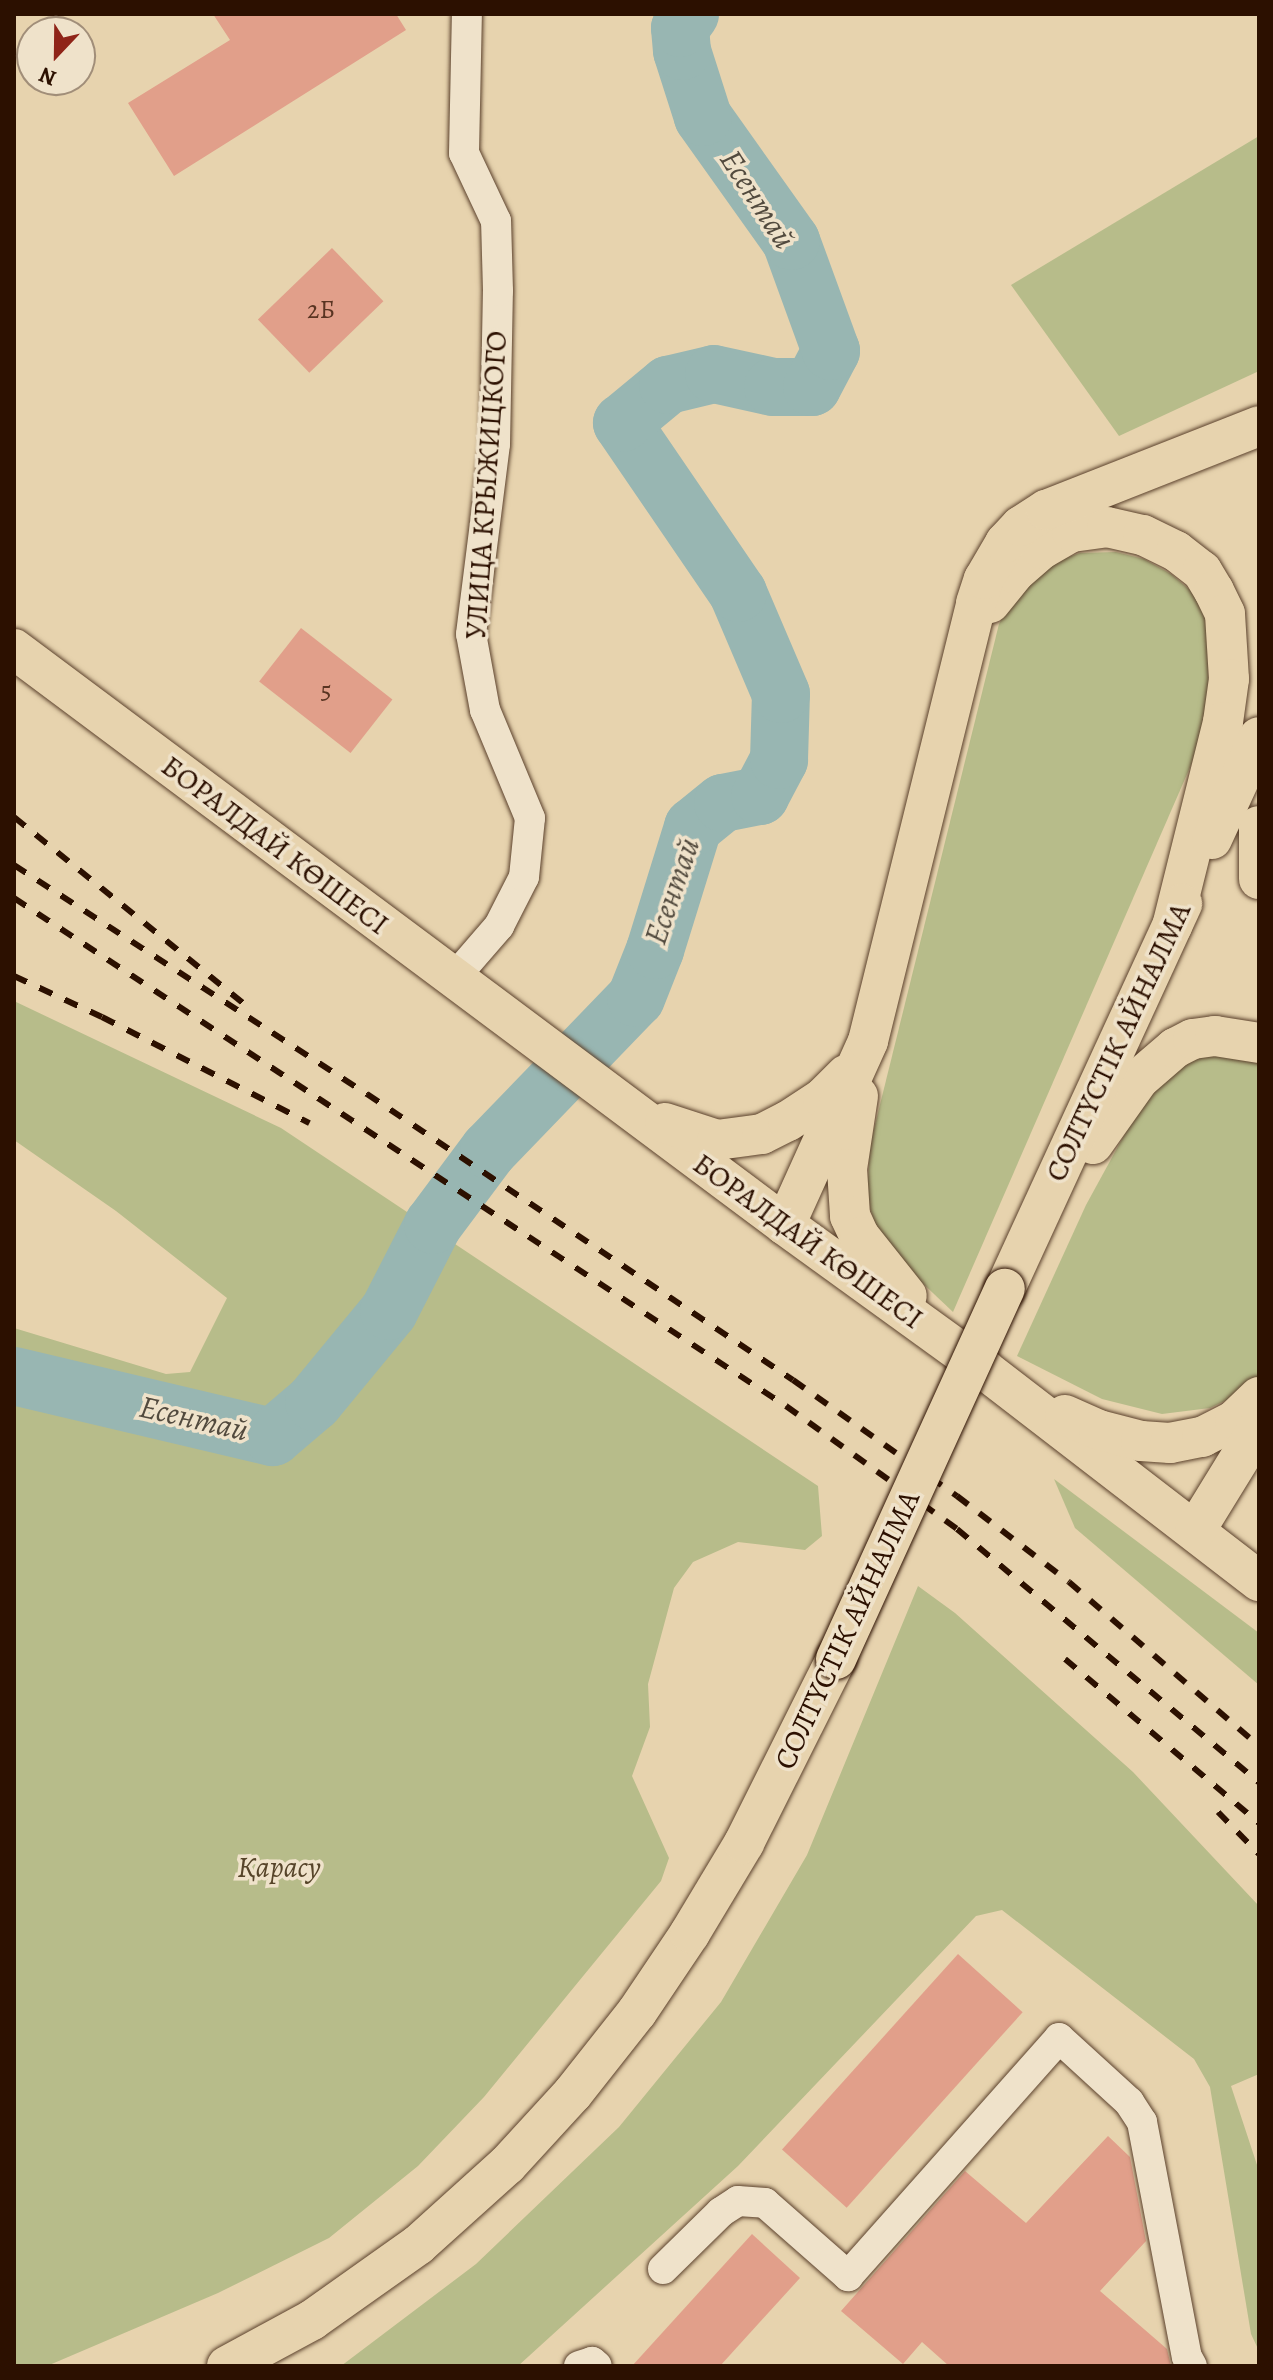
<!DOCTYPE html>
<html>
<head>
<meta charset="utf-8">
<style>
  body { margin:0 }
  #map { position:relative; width:1273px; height:2380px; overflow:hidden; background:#e7d3ae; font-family:Alegreya,serif }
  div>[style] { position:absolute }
  .green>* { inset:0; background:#b7bc8a }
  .river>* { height:58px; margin:-29px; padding:0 29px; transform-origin:29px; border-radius:29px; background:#98b6b2 }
  .building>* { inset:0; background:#e19f8a; transform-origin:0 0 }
  .roads { filter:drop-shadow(0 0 2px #5b412c) drop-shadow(0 0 2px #5b412c) }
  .minor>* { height:30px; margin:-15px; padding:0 15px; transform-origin:15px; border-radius:15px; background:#efe2ca }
  .major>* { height:40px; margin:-20px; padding:0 20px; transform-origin:20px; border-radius:20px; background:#e7d3ae }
  .rail>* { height:6px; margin-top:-3px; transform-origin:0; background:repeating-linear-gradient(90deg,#2c1000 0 14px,transparent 0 28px) }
  .bridges { filter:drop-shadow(0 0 2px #2c1000) drop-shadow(0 0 2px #2c1000) }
  .major-bridge>* { height:40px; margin:-20px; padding:0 20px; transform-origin:20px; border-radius:20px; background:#e7d3ae }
  span { translate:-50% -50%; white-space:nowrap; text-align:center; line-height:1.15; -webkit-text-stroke:7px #efe2ca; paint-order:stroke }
  .number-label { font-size:26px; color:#593422 }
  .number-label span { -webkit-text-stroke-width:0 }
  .street-label { font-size:30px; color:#2c1000 }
  .park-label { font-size:30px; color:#564429; font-style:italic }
  .water-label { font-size:32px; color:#524a3e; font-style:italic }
  .frame { position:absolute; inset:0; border:16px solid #2c1000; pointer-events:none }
  .north { position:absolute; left:16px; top:16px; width:80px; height:80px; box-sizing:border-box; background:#efe2ca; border:2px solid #a18e79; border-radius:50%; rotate:202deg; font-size:22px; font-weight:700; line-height:32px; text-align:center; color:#2c1000 }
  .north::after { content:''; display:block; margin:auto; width:28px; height:36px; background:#8f2418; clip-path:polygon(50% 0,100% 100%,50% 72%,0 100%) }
</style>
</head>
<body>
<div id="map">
  <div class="green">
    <i style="clip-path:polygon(1259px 136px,1259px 371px,1119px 436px,1011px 285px)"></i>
    <i style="clip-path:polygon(1116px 552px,1144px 559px,1171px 574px,1190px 590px,1203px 609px,1212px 633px,1214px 658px,1198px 749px,953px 1312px,897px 1259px,876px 1230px,867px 1196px,870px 1145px,999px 624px,1012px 599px,1057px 561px,1080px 553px)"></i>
    <i style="clip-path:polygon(14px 1001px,281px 1128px,818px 1486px,822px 1536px,805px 1550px,738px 1542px,693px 1562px,674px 1588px,648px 1684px,650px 1727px,632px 1776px,669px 1858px,661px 1881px,484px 2097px,418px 2166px,329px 2238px,218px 2293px,47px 2366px,14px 2366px,14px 1328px,166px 1374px,190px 1372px,227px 1298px,116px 1211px,14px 1140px)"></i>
    <i style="clip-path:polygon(1208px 1054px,1259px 1059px,1259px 1376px,1235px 1396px,1210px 1408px,1162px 1414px,1102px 1399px,1017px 1356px,1086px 1205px,1133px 1119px,1156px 1088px,1179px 1066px)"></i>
    <i style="clip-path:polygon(1054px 1479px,1259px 1633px,1259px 1685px,1075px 1528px)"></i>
    <i style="clip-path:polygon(918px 1586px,955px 1613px,1133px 1772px,1259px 1906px,1259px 2074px,1231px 2086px,1259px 2171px,1259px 2351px,1251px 2334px,1210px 2087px,1194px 2059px,1002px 1910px,976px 1916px,738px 2166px,518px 2366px,341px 2366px,476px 2264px,619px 2127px,721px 2002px,807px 1855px)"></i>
  </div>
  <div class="river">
    <i style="left:14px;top:1376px;width:266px;rotate:13.3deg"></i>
    <i style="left:273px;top:1437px;width:54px;rotate:-40.5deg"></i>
    <i style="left:314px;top:1402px;width:118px;rotate:-50.5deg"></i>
    <i style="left:389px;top:1311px;width:97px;rotate:-62.9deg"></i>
    <i style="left:433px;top:1225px;width:94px;rotate:-53.3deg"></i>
    <i style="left:489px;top:1150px;width:211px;rotate:-46deg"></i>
    <i style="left:636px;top:998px;width:52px;rotate:-68.4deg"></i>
    <i style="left:655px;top:950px;width:129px;rotate:-72.8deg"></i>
    <i style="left:693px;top:827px;width:38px;rotate:-39deg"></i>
    <i style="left:723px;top:803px;width:38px;rotate:-11deg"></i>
    <i style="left:760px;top:796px;width:41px;rotate:-62.2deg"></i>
    <i style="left:779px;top:760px;width:66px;rotate:-88.3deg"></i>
    <i style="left:781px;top:694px;width:110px;rotate:-113.1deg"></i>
    <i style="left:738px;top:593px;width:206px;rotate:-124.3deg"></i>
    <i style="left:622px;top:423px;width:60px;rotate:-39.6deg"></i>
    <i style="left:668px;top:385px;width:47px;rotate:-13.4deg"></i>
    <i style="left:714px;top:374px;width:60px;rotate:12.4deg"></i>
    <i style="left:773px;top:387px;width:39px"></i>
    <i style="left:812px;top:387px;width:41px;rotate:-62.2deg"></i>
    <i style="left:831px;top:351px;width:117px;rotate:-110deg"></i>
    <i style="left:791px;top:241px;width:152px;rotate:-125.4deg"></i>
    <i style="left:703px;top:117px;width:69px;rotate:-107.7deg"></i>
    <i style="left:682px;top:51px;width:23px;rotate:-95deg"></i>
    <i style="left:680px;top:28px;width:17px;rotate:-54deg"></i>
  </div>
  <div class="building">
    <i style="clip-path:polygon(213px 14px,396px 14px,406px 30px,174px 176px,128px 103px,230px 40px)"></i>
    <i style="left:332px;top:248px;width:74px;height:103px;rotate:46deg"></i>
    <i style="left:301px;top:628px;width:116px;height:68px;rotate:38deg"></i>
    <i style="left:958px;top:1954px;width:87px;height:263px;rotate:42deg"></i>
    <i style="clip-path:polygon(1108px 2136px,1130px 2157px,1146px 2241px,1100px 2291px,1167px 2349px,1171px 2366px,949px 2366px,922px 2342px,903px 2364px,841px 2311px,965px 2171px,1026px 2223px)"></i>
    <i style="clip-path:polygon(752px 2234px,800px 2278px,720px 2366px,632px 2366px)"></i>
  </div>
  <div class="roads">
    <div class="minor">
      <i style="left:454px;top:978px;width:69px;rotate:-49.1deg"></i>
      <i style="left:499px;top:926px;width:55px;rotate:-63deg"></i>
      <i style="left:524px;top:877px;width:59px;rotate:-84.2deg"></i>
      <i style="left:530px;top:818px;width:117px;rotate:-112.6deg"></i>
      <i style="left:485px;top:710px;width:77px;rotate:-100.4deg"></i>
      <i style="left:471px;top:634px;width:192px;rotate:-82.8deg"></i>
      <i style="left:495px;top:444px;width:153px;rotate:-88.9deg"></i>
      <i style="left:498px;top:291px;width:70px;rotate:-91.6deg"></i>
      <i style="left:496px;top:221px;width:75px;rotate:-115.2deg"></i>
      <i style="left:464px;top:153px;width:139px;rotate:-88.8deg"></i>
      <i style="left:663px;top:2269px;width:81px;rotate:-44.5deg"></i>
      <i style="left:721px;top:2212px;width:20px;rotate:-33deg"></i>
      <i style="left:738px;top:2201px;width:27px;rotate:4deg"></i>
      <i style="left:765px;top:2203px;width:111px;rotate:41.3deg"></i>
      <i style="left:848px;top:2276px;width:318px;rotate:-48.4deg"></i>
      <i style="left:1059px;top:2038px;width:95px;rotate:42.4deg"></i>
      <i style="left:1129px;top:2102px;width:24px;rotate:57deg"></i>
      <i style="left:1142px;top:2122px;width:239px;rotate:79.2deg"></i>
      <i style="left:1187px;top:2357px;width:10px;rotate:61deg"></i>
      <i style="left:579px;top:2366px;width:14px;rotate:-17deg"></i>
      <i style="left:592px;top:2362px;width:6px;rotate:39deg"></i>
    </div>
    <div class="major">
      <i style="left:990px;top:603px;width:38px;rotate:-51deg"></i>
      <i style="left:1014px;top:573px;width:37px;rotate:-41deg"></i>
      <i style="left:1042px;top:549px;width:34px;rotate:-30deg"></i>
      <i style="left:1072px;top:532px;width:35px;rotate:-8deg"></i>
      <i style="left:1107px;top:527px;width:37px;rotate:13deg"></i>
      <i style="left:1143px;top:535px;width:37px;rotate:26deg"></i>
      <i style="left:1176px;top:551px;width:33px;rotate:38deg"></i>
      <i style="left:1202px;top:571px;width:23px;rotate:59deg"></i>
      <i style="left:1214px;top:591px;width:25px;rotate:64deg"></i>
      <i style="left:1225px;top:614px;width:65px;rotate:86.5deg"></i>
      <i style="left:1229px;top:679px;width:43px;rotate:97.9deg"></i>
      <i style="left:1223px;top:722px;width:210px;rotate:104deg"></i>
      <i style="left:14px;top:649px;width:962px;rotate:36.76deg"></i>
      <i style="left:785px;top:1225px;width:247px;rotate:35.9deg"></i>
      <i style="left:985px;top:1370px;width:346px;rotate:37.6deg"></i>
      <i style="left:1259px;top:826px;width:53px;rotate:90deg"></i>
      <i style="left:1212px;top:839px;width:112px;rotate:-65.3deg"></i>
      <i style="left:858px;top:1096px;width:74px;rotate:98.6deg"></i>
      <i style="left:847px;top:1169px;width:47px;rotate:86.3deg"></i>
      <i style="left:850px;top:1216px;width:23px;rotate:65deg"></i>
      <i style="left:860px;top:1237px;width:75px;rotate:51.5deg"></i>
      <i style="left:665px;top:1123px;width:55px;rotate:18.1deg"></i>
      <i style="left:717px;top:1140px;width:45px;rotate:-7.6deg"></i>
      <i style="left:762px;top:1134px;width:29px;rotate:-27deg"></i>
      <i style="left:788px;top:1121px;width:42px;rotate:-33.3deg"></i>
      <i style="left:823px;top:1098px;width:33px;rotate:-45deg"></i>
      <i style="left:1093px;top:1144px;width:80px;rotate:-54.7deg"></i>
      <i style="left:1139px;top:1079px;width:48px;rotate:-40.7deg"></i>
      <i style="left:1175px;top:1048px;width:20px;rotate:-27deg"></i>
      <i style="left:1193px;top:1039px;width:22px;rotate:-8deg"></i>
      <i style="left:1215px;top:1036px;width:45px;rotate:9deg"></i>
      <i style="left:785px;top:1225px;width:202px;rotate:-65.7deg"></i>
      <i style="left:868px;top:1041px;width:451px;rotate:-76.1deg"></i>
      <i style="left:976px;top:603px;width:25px;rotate:-72deg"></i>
      <i style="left:984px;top:579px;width:42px;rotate:-59.7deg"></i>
      <i style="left:1005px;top:543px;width:23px;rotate:-47deg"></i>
      <i style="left:1021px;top:526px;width:30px;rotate:-33deg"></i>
      <i style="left:1046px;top:510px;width:229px;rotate:-21.5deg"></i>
      <i style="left:1005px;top:1289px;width:424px;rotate:-65.3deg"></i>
      <i style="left:1065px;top:1415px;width:37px;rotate:24deg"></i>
      <i style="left:1099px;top:1430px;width:43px;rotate:14.7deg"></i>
      <i style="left:1141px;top:1441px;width:29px;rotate:4deg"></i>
      <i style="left:1170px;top:1443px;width:33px;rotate:-11deg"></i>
      <i style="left:1202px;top:1437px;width:37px;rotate:-27deg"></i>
      <i style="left:1235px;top:1420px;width:33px;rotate:-44deg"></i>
      <i style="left:1195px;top:1531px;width:122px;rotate:-58.4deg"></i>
      <i style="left:227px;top:2366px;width:97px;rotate:-28.4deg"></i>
      <i style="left:312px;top:2320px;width:130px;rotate:-35.3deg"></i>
      <i style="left:418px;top:2245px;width:120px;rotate:-42deg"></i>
      <i style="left:507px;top:2165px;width:98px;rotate:-47.5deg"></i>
      <i style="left:573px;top:2093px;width:103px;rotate:-51.7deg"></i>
      <i style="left:637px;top:2012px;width:95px;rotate:-56.1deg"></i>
      <i style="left:690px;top:1933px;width:105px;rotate:-59deg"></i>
      <i style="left:744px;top:1843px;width:206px;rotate:-63.4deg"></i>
    </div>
  </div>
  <div class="rail">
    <i style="left:14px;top:817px;width:296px;rotate:39.1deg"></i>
    <i style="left:14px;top:865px;width:421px;rotate:33deg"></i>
    <i style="left:367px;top:1094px;width:513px;rotate:33.88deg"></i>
    <i style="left:793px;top:1380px;width:201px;rotate:35.3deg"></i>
    <i style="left:957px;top:1496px;width:141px;rotate:37.5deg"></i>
    <i style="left:1069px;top:1582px;width:251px;rotate:40.8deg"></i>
    <i style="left:14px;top:898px;width:924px;rotate:33.35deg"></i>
    <i style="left:786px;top:1406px;width:211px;rotate:35.7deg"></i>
    <i style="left:957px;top:1529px;width:394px;rotate:40deg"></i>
    <i style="left:14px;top:976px;width:97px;rotate:25deg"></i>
    <i style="left:102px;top:1017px;width:233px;rotate:27.1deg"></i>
    <i style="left:1065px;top:1659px;width:254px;rotate:40.2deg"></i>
    <i style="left:1218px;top:1812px;width:59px;rotate:45.7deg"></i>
  </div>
  <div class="bridges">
    <div class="major-bridge">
      <i style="left:836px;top:1659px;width:407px;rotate:-65.5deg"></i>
    </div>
  </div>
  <div class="number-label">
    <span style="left:321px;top:310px">2Б</span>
    <span style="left:326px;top:690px">5</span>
  </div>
  <div class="street-label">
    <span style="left:486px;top:485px;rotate:-86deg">УЛИЦА КРЫЖИЦКОГО</span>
    <span style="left:275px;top:845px;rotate:37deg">БОРАЛДАЙ КӨШЕСІ</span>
    <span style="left:1118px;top:1042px;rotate:-65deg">СОЛТҮСТІК АЙНАЛМА</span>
    <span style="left:808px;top:1241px;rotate:36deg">БОРАЛДАЙ КӨШЕСІ</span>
    <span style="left:847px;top:1630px;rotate:-65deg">СОЛТҮСТІК АЙНАЛМА</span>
  </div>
  <div class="park-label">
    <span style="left:279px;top:1867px">Қарасу</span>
  </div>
  <div class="water-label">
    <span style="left:758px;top:199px;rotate:57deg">Есентай</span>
    <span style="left:672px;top:891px;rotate:-71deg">Есентай</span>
    <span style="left:194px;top:1418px;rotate:13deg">Есентай</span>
  </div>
  <div class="frame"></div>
  <div class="north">N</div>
</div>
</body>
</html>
